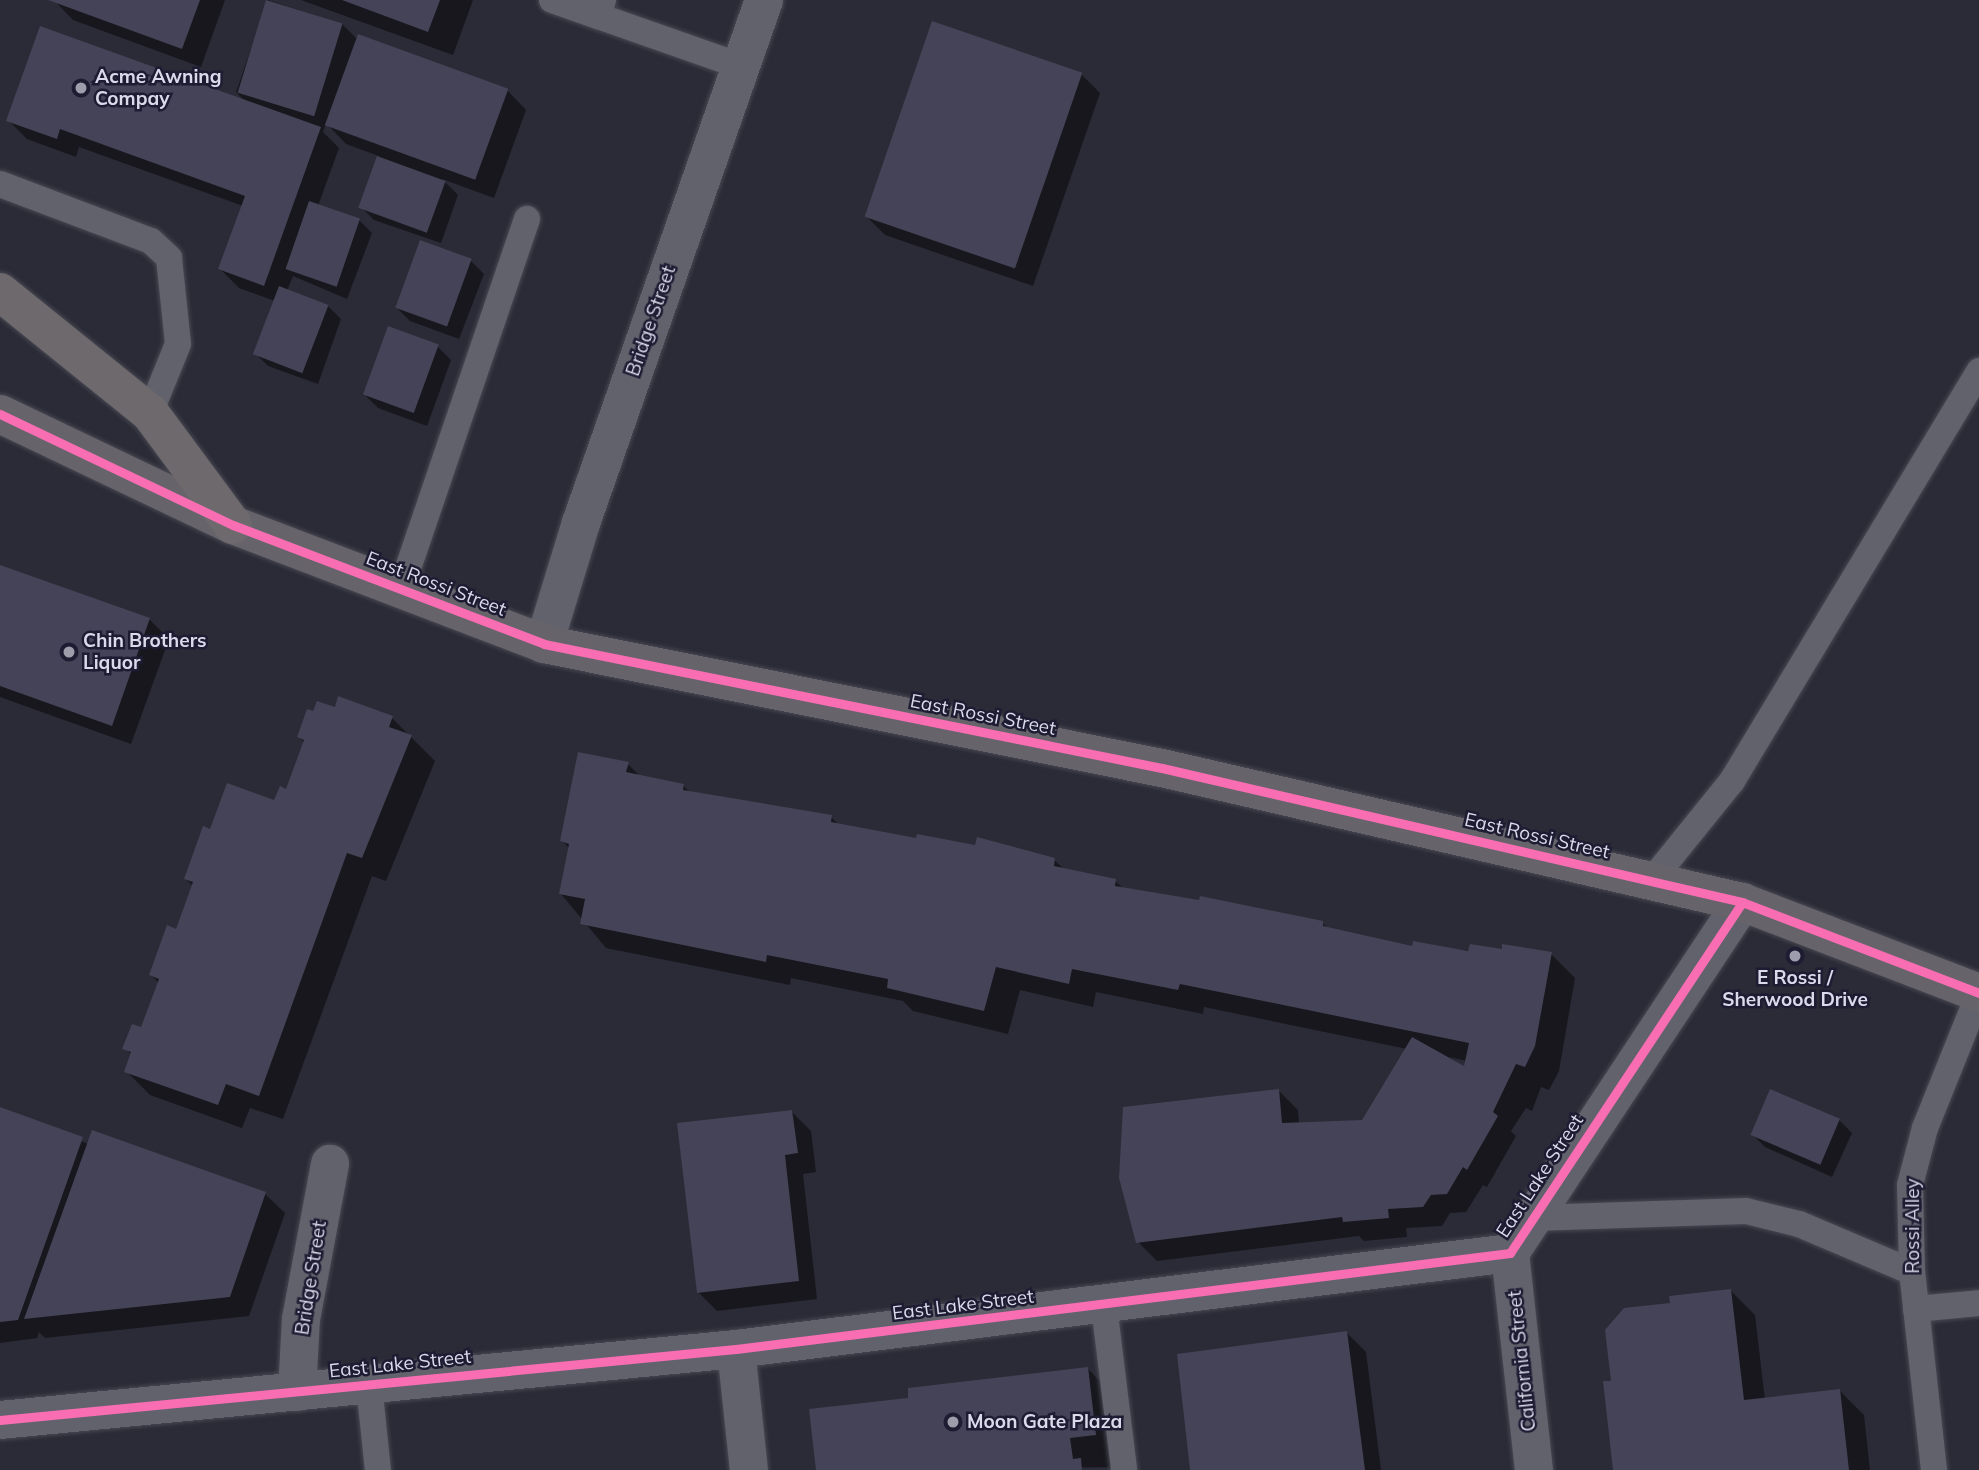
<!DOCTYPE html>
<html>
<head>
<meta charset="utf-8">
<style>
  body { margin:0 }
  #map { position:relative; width:1979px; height:1470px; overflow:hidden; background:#2b2b37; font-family:Mulish,sans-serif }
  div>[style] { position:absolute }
  .shadow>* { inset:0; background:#0007 }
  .building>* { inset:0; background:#454357; transform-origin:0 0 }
  .roads { filter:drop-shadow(0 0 2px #484853) drop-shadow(0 0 2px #484853) }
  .lane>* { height:26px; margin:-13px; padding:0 13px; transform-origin:13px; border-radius:13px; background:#62626d }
  .street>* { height:38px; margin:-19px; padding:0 19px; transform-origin:19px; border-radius:19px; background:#62626d }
  .secondary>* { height:38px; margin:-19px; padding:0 19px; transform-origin:19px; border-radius:19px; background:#66646a }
  .primary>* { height:38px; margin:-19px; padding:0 19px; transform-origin:19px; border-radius:19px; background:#6d696c }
  .cycleway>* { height:9px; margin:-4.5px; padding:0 4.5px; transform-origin:4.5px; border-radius:4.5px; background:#f96db3 }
  .dots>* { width:19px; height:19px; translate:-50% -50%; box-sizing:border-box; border:4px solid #1d1c33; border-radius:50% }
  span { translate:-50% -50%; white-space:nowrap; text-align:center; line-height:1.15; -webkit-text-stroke:5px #1d1c33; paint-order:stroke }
  .poi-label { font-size:19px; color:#dadaea; font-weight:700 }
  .left { translate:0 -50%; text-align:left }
  .street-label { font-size:19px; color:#dadaea }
</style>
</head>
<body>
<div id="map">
  <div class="shadow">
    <i style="clip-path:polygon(54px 0,225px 0,201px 67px,73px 20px)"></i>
    <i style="clip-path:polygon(268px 0,342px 24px,358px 40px,507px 90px,526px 110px,494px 198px,442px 179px,458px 195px,441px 243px,374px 220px,361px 207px,379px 156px,346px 144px,326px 123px,323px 132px,339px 148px,318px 206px,359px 220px,372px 233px,347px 299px,293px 276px,287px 291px,328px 306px,341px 319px,318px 384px,268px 366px,255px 353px,275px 301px,239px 288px,220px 269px,243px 206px,79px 147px,76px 157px,27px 139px,8px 120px,247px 103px,236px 92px)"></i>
    <i style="clip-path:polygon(301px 0,473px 0,453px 55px)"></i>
    <i style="clip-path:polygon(1081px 74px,1100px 93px,1033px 286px,885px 235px,866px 216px)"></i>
    <i style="clip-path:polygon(471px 261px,484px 274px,459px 339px,410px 321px,397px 308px)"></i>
    <i style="clip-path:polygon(438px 347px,451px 360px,427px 426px,378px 408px,365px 395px)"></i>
    <i style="clip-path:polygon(0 566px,150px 620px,169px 639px,131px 744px,0 697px)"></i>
    <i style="clip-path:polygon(336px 710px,392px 718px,435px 761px,386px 881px,372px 876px,283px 1119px,250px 1108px,242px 1128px,150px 1095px,126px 1071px,132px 1055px,125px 1048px,142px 1029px,159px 983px,151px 975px,177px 932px,193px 886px,186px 879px,211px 831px,275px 802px,287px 791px,305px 743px,299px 737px)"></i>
    <i style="clip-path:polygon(evenodd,628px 764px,641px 777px,683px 785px,691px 794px,831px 817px,839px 825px,917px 840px,1054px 860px,1065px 870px,1115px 881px,1124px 889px,1322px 923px,1329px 929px,1413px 948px,1551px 954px,1575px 978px,1559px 1071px,1549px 1090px,1541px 1087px,1532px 1111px,1526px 1108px,1511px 1131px,1516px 1136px,1487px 1187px,1483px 1185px,1466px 1212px,1450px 1213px,1442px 1226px,1406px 1228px,1407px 1237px,1364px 1241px,1359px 1236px,1157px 1261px,1138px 1242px,1279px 1091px,1298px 1110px,1299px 1124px,1363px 1122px,1407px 1049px,1204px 1007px,1203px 1014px,1096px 992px,1093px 1007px,1020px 990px,1008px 1034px,913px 1011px,903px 1001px,791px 978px,790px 985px,606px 948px,561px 894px,570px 849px,562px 841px,628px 764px,1449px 1057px,1467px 1061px,1466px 1068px,1449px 1057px)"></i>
    <i style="clip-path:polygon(0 1109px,88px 1144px,265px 1194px,285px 1213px,249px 1316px,45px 1338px,39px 1332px,37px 1338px,0 1343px)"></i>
    <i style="clip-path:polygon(792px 1112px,811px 1131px,816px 1172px,803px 1174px,817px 1299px,717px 1311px,698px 1292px)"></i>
    <i style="clip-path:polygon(1839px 1120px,1852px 1133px,1832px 1177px,1765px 1147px,1752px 1134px)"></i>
    <i style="clip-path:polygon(1731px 1291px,1755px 1315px,1765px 1400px,1840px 1391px,1864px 1415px,1870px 1470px,1614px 1470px,1613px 1382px,1672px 1304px)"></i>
    <i style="clip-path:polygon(1347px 1333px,1366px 1352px,1381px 1470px,1192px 1470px)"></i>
    <i style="clip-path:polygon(1087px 1368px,1120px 1401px,1127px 1467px,818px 1470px,910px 1399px)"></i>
  </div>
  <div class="building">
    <i style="clip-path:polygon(48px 0,200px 0,182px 49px)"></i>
    <i style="left:266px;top:0;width:80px;height:97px;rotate:17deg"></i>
    <i style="clip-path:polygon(342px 0,440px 0,428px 32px)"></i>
    <i style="left:932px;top:21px;width:159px;height:207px;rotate:19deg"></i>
    <i style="clip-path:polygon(40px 26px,321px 127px,264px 286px,218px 269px,245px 196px,60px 129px,57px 139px,6px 121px)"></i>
    <i style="left:358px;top:34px;width:160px;height:97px;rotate:20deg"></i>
    <i style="left:377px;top:156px;width:73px;height:55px;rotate:20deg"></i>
    <i style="left:309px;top:201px;width:54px;height:72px;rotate:19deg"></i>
    <i style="left:420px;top:240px;width:55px;height:72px;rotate:20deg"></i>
    <i style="left:279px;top:286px;width:53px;height:73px;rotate:21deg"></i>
    <i style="left:388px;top:326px;width:54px;height:73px;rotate:20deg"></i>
    <i style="clip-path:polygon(0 565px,150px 618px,112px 726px,0 686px)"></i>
    <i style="clip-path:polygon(338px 696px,393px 716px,389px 727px,412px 735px,362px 858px,347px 853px,259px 1096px,226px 1084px,218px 1105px,124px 1072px,131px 1052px,122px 1049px,132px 1024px,141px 1027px,159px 979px,149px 975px,167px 925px,176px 929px,193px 882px,184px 879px,203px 826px,210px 829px,227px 783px,274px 800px,280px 786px,286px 789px,304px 740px,297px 737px,307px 709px,313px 711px,317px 701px,335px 707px)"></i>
    <i style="clip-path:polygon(578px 752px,629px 762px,626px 772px,684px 784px,683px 790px,832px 815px,831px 822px,916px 838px,917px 834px,975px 845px,977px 837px,1055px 858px,1054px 866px,1116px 879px,1115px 886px,1199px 900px,1200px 896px,1323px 921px,1323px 926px,1412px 946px,1413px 941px,1468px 951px,1470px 944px,1502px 949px,1502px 944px,1552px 952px,1535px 1046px,1525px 1067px,1516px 1064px,1493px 1112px,1498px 1116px,1467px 1170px,1463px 1167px,1447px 1194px,1431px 1195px,1423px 1207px,1388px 1209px,1389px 1218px,1343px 1222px,1342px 1217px,1136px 1243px,1119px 1178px,1123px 1107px,1279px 1089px,1282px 1123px,1362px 1120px,1412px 1037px,1464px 1066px,1469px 1043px,1180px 984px,1178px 990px,1072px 969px,1069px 984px,996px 967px,984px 1011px,887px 988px,888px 979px,767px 955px,766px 962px,580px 924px,585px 899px,559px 894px,569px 844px,560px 841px)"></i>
    <i style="left:1770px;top:1089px;width:76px;height:50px;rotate:23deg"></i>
    <i style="clip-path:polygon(0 1107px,83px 1137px,18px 1320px,0 1322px)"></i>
    <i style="clip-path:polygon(792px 1110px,798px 1153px,785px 1155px,799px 1281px,697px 1293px,677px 1123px)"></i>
    <i style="clip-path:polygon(92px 1130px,266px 1192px,230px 1297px,24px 1319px)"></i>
    <i style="clip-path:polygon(1731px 1289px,1744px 1400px,1840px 1389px,1849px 1470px,1613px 1470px,1603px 1381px,1611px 1381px,1605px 1330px,1624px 1308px,1670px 1303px,1669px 1296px)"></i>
    <i style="clip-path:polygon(1347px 1331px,1365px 1470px,1190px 1470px,1177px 1354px)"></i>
    <i style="clip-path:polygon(1088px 1367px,1096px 1435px,1070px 1438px,1073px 1459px,1081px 1458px,1082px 1470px,816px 1470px,809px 1409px,908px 1398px,908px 1388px)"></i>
  </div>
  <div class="roads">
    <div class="lane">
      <i style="left:552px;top:0;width:49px;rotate:19.2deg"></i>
      <i style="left:603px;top:0;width:17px;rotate:107deg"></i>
      <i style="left:598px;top:16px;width:151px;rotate:19.3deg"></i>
      <i style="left:0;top:184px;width:161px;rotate:20.7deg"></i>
      <i style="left:151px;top:241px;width:25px;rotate:43deg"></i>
      <i style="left:169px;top:258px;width:86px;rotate:84deg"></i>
      <i style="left:178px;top:344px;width:74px;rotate:112.1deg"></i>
      <i style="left:401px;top:589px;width:391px;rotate:-71.2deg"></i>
      <i style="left:1652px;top:880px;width:127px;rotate:-51.1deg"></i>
      <i style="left:1732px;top:781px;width:479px;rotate:-58.9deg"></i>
      <i style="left:1533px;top:1218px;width:213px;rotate:-1.9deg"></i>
      <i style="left:1746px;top:1211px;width:55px;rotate:13.8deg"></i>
      <i style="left:1799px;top:1224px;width:123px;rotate:23deg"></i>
      <i style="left:1104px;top:1306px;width:165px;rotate:83deg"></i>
      <i style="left:1916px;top:1309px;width:63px;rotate:-5.4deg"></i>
      <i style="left:369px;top:1385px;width:85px;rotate:84deg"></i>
      <i style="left:1934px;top:1470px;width:199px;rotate:-96.3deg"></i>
      <i style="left:1912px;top:1272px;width:87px;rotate:-91.3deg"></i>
      <i style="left:1910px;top:1185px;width:59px;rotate:-75.3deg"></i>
      <i style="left:1925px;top:1128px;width:144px;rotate:-68.1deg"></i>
    </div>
    <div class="street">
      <i style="left:544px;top:644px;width:127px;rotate:-73deg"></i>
      <i style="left:581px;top:523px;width:554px;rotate:-70.71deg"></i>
      <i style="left:1510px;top:1253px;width:218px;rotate:83.7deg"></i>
      <i style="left:736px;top:1349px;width:122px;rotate:83.9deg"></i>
      <i style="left:297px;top:1392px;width:73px;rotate:-86.9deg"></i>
      <i style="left:301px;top:1319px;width:158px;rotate:-79.4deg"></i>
      <i style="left:0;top:1420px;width:739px;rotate:-5.51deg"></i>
      <i style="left:736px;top:1349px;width:780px;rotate:-7.07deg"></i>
      <i style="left:1510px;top:1253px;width:421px;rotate:-56.5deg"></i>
    </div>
    <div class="secondary">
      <i style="left:0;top:414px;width:258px;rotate:25.5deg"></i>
      <i style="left:233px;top:525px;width:333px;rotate:20.9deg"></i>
      <i style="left:544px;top:644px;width:630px;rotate:11.35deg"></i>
      <i style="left:1162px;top:768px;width:595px;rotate:13.01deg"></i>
      <i style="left:1742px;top:902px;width:254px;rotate:21deg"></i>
    </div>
    <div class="primary">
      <i style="left:0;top:292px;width:193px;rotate:38.9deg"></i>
      <i style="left:150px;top:413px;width:139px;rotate:53.5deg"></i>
    </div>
  </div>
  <div class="cycleway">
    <i style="left:0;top:414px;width:258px;rotate:25.5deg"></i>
    <i style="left:233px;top:525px;width:333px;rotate:20.9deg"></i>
    <i style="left:544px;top:644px;width:630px;rotate:11.35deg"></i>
    <i style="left:1162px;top:768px;width:595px;rotate:13.01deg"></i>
    <i style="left:1742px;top:902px;width:254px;rotate:21deg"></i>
    <i style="left:0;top:1420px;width:739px;rotate:-5.51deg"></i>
    <i style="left:736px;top:1349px;width:780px;rotate:-7.07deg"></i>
    <i style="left:1510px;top:1253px;width:421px;rotate:-56.5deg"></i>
  </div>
  <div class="dots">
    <i style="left:81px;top:88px;background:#9d9dab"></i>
    <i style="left:69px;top:652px;background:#9d9dab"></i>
    <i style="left:1795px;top:956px;background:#9d9dab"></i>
    <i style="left:953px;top:1422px;background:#9d9dab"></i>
  </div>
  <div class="poi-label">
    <span class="left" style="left:95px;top:88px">Acme Awning<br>Compay</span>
    <span class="left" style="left:83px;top:652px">Chin Brothers<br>Liquor</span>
    <span style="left:1795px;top:989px">E Rossi /<br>Sherwood Drive</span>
    <span class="left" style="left:967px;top:1422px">Moon Gate Plaza</span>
  </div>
  <div class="street-label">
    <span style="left:651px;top:321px;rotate:-71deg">Bridge Street</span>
    <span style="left:436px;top:584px;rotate:21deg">East Rossi Street</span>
    <span style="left:983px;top:715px;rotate:11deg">East Rossi Street</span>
    <span style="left:1537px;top:836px;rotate:13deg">East Rossi Street</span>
    <span style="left:1540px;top:1176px;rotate:-57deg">East Lake Street</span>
    <span style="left:1913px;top:1226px;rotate:-90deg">Rossi Alley</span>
    <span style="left:311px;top:1278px;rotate:-81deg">Bridge Street</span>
    <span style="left:963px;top:1305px;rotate:-7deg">East Lake Street</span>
    <span style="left:1522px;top:1361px;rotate:-96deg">California Street</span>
    <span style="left:400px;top:1364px;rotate:-6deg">East Lake Street</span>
  </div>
</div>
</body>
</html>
